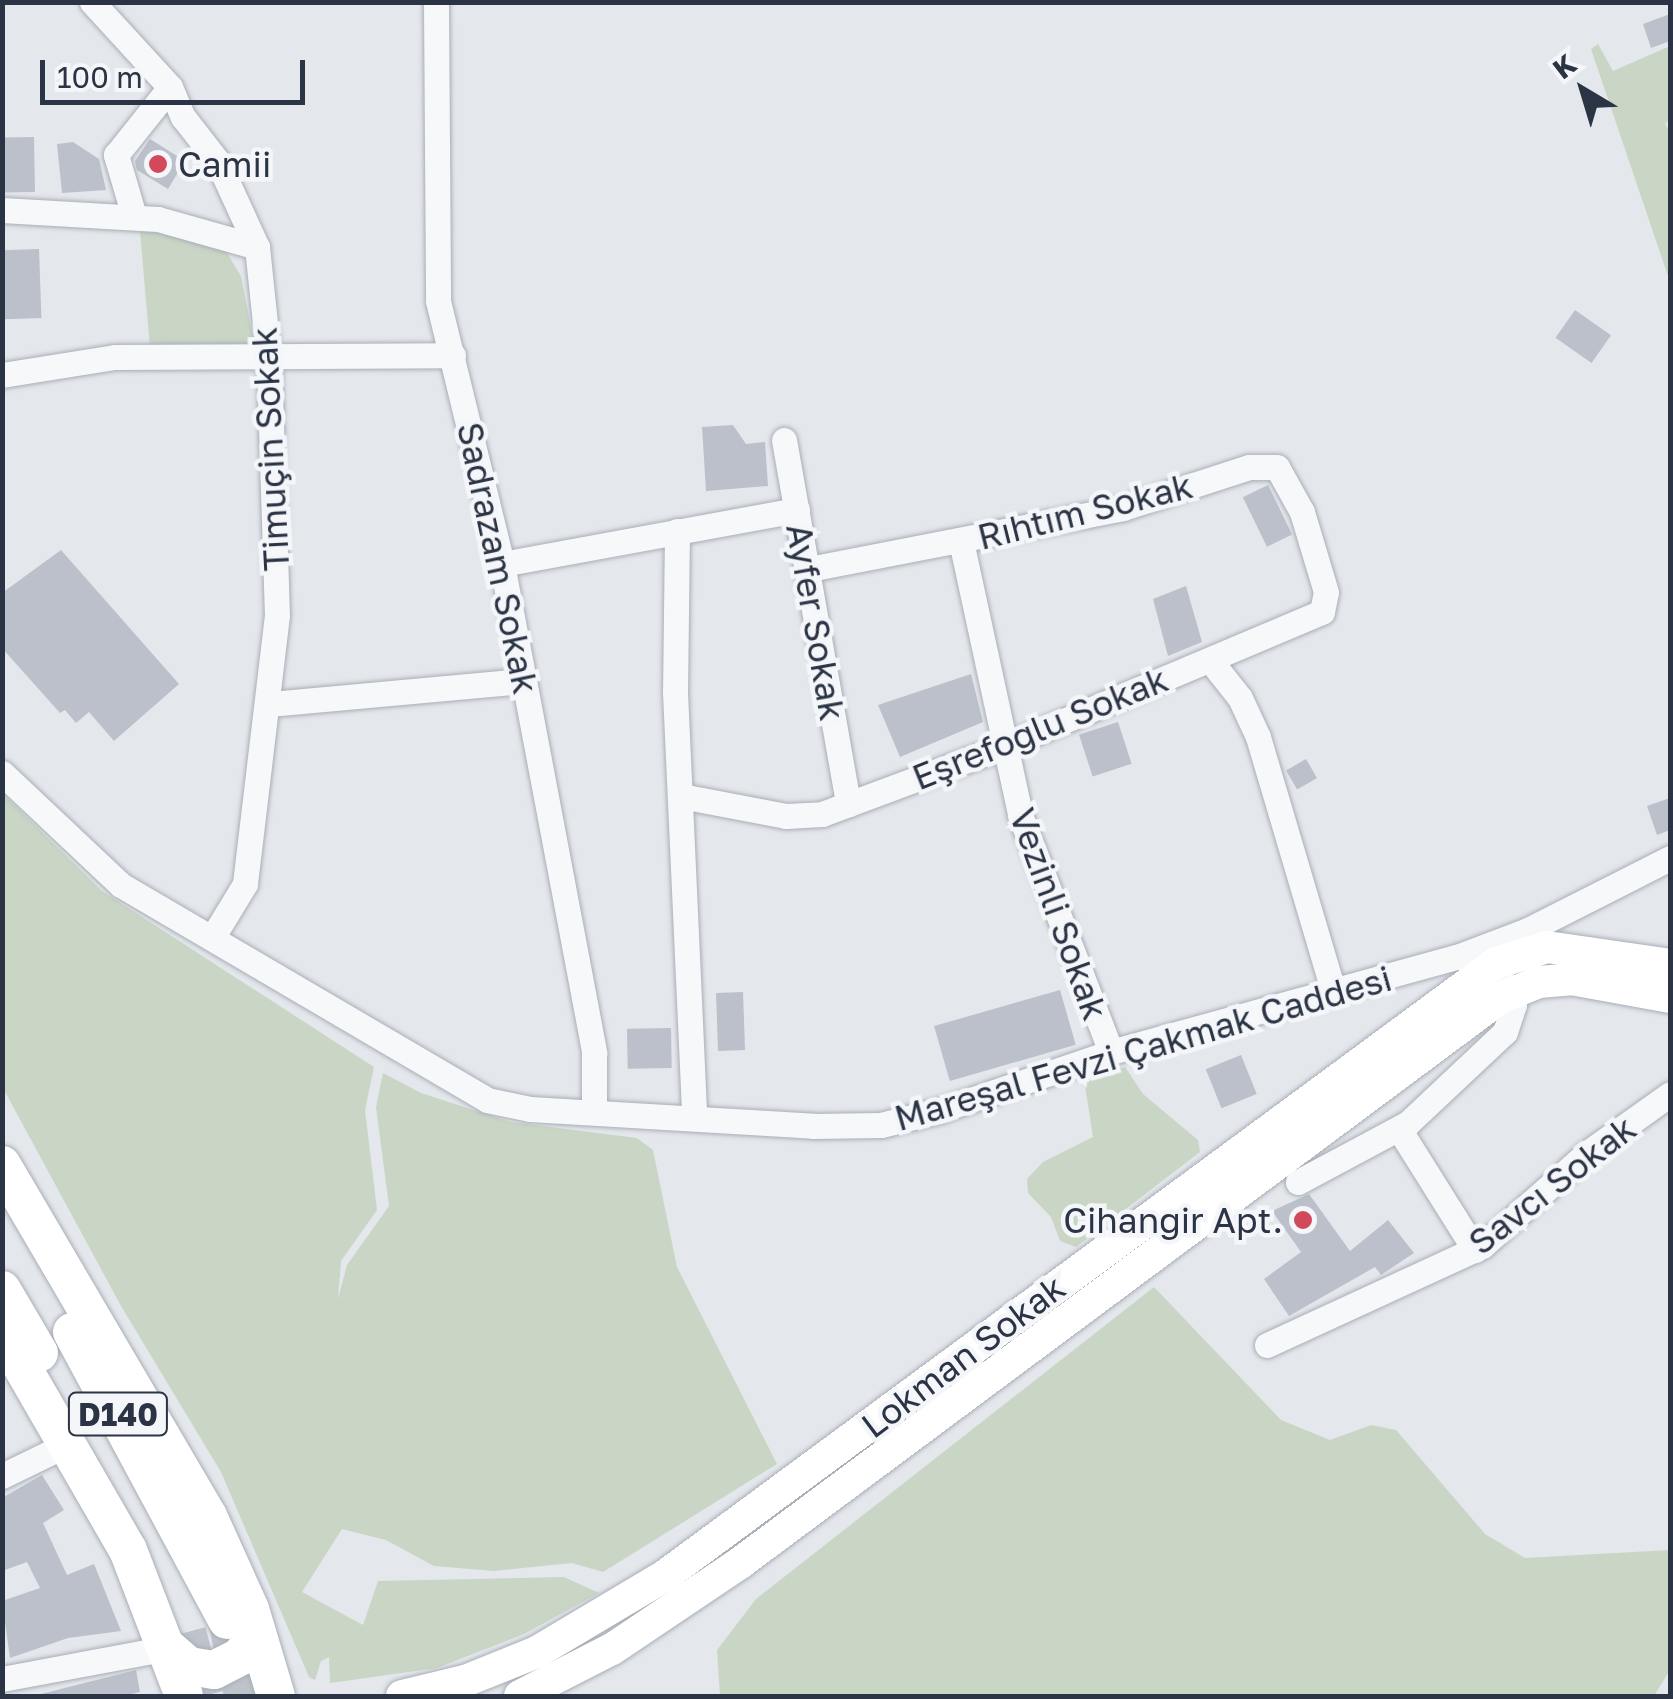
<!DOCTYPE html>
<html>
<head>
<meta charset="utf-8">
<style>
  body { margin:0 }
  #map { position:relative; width:1673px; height:1699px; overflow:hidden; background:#e4e7ec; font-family:"Golos Text",sans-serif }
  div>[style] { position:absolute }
  .green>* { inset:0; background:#c9d6c5 }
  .building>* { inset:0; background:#bbc0ca; transform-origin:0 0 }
  .highway-tunnel>* { height:38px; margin-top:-19px; transform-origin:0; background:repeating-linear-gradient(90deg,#bfc3cb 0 38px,transparent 0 57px) }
  .roads { filter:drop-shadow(0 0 2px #a9aeb7) drop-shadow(0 0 2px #a9aeb7) }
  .minor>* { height:25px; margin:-12.5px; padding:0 12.5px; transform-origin:12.5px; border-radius:12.5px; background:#f7f8fa }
  .major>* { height:32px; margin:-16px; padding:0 16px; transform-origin:16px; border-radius:16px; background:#fff }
  .highway>* { height:38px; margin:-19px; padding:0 19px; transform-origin:19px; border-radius:19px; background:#fff }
  .dots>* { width:28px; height:28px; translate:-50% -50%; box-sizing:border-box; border:5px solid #f4f6f9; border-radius:50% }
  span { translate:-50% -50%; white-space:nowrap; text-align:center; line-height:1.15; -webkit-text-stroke:9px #f4f6f9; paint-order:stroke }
  .shield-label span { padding:2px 8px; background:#f4f6f9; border:2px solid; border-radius:8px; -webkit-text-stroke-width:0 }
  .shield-label { font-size:32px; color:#2b3445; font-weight:700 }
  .poi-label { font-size:35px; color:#2b3445 }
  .left { translate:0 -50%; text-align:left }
  .right { translate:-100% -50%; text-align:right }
  .street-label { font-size:35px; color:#2b3445 }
  .frame { position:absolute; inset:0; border:5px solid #2b3445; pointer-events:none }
  .north { position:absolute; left:1533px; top:40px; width:100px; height:100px; -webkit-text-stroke:8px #f4f6f9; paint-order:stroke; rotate:322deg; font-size:28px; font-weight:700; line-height:40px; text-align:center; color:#2b3445 }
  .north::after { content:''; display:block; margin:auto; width:35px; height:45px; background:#2b3445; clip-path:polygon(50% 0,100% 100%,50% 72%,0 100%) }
  .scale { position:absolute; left:40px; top:60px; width:265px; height:45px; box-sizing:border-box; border:5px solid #2b3445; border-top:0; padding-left:12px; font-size:30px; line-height:35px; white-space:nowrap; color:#2b3445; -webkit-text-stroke:8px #f4f6f9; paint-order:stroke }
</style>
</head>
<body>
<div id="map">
  <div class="green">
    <i style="clip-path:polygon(1598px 44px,1613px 71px,1670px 46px,1670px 119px,1665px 124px,1670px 131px,1670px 282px,1591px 49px)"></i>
    <i style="clip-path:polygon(140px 231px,195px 236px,224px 248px,241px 276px,255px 348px,150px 348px)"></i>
    <i style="clip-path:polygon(2px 793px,102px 891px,374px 1067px,365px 1110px,377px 1210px,341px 1261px,338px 1299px,347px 1265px,389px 1206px,376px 1107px,383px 1073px,421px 1093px,511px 1122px,637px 1138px,653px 1150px,677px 1267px,777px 1464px,603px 1572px,572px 1563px,494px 1571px,434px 1566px,386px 1540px,342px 1529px,302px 1592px,363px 1625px,378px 1581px,564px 1577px,599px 1593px,524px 1634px,437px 1668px,330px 1683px,329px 1657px,321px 1661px,315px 1680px,309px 1677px,221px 1472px,121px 1306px,3px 1088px)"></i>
    <i style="clip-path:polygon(1125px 1067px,1143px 1094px,1198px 1140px,1200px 1152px,1076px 1247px,1060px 1241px,1051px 1217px,1028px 1193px,1027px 1179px,1043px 1162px,1093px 1137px,1084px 1079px)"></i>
    <i style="clip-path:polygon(1154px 1287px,1281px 1420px,1330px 1440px,1371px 1425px,1396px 1430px,1485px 1534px,1525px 1558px,1670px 1550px,1670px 1670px,1654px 1696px,720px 1696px,717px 1650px,756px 1599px)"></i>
  </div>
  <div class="building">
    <i style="clip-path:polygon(1670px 14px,1670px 41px,1651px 48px,1643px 24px)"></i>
    <i style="left:34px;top:137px;width:55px;height:32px;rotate:89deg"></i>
    <i style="clip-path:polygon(150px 139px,185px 161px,168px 189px,137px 170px,135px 161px)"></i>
    <i style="clip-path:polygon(73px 142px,99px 159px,106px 190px,62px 193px,57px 144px)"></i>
    <i style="left:39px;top:249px;width:69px;height:37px;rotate:88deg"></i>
    <i style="left:1575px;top:310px;width:44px;height:34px;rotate:35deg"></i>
    <i style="clip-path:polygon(733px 425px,746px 444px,765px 442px,768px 486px,706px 491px,702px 427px)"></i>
    <i style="left:1268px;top:485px;width:55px;height:28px;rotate:64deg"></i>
    <i style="clip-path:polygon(61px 550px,179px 684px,114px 741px,89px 712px,76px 723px,65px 710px,60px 713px,2px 648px,2px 593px)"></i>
    <i style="clip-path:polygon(1186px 586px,1202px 642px,1168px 656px,1153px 599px)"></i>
    <i style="clip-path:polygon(971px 674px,983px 722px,900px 757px,878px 705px)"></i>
    <i style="left:1118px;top:722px;width:44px;height:41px;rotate:72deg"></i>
    <i style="left:1306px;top:759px;width:22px;height:23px;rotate:60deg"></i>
    <i style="clip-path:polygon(1670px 798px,1670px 830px,1657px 835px,1647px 806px)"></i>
    <i style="left:1060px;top:990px;width:57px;height:131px;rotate:74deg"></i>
    <i style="left:743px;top:992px;width:58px;height:27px;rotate:88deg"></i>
    <i style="left:671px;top:1028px;width:40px;height:44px;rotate:89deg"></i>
    <i style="left:1241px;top:1055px;width:42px;height:38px;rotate:68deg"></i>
    <i style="clip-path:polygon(1309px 1194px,1350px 1251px,1388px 1220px,1414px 1253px,1381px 1275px,1375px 1267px,1289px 1316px,1264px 1279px,1301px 1252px,1272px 1211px)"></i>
    <i style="clip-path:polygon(42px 1475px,64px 1510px,43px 1523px,67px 1575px,94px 1564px,121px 1631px,68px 1638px,10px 1658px,2px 1601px,40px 1588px,27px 1562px,2px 1571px,2px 1498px)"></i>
    <i style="clip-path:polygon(136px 1670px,140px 1692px,122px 1696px,33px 1696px)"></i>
  </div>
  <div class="highway-tunnel">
    <i style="left:227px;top:1620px;width:78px;rotate:78.1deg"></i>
    <i style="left:187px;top:1632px;width:66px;rotate:75.1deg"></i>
  </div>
  <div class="roads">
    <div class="minor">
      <i style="left:92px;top:2px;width:115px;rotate:47.5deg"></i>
      <i style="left:170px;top:87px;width:33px;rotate:67deg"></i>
      <i style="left:183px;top:117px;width:57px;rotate:52.1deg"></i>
      <i style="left:218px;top:162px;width:94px;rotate:65.4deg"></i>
      <i style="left:257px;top:247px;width:116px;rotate:84deg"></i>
      <i style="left:269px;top:362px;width:253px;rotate:88.2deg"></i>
      <i style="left:277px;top:615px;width:271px;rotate:96.8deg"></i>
      <i style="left:245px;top:884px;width:63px;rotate:121.4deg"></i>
      <i style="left:436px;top:2px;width:299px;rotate:89.6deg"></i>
      <i style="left:438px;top:301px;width:271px;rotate:76.3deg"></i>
      <i style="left:502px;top:564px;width:498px;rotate:79.3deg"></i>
      <i style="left:594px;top:1053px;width:59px;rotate:90deg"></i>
      <i style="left:2px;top:210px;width:156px;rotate:3.3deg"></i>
      <i style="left:158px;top:219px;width:103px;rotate:15.8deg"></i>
      <i style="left:134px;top:216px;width:64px;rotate:-106.4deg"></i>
      <i style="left:116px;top:155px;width:87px;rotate:-51.5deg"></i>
      <i style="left:2px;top:375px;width:114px;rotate:-9.1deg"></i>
      <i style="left:115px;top:357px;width:338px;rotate:-0.3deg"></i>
      <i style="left:784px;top:440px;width:370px;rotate:80deg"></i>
      <i style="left:677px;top:531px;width:161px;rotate:90.7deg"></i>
      <i style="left:675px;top:692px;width:423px;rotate:87.4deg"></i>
      <i style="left:961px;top:541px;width:280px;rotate:77.8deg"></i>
      <i style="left:1020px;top:815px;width:254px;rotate:69deg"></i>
      <i style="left:502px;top:564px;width:300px;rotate:-10.4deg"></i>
      <i style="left:1210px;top:660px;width:48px;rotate:51.7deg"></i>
      <i style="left:1240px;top:698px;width:43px;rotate:65.2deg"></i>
      <i style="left:1258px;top:737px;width:265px;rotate:73.5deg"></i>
      <i style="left:270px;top:704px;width:255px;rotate:-5.2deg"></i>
      <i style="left:2px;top:773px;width:163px;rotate:43.3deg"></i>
      <i style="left:121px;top:885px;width:424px;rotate:30.4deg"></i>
      <i style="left:487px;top:1100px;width:44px;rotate:11.8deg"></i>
      <i style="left:530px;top:1109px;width:284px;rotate:3.4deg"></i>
      <i style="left:813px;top:1126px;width:68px;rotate:-0.8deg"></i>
      <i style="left:881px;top:1125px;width:62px;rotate:-14deg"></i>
      <i style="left:941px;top:1110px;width:180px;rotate:-18.8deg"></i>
      <i style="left:1111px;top:1052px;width:359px;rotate:-15.4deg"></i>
      <i style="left:1457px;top:957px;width:76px;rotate:-20.8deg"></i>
      <i style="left:1528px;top:930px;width:159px;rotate:-26.9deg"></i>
      <i style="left:681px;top:796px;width:107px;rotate:10.8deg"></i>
      <i style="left:786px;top:816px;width:36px;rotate:-3deg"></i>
      <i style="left:822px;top:814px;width:192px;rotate:-20.4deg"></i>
      <i style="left:1002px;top:747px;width:347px;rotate:-22.9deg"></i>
      <i style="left:1322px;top:612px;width:20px;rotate:-79deg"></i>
      <i style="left:1326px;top:592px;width:84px;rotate:-106.7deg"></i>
      <i style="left:1302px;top:512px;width:51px;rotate:-119.1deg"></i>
      <i style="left:1277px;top:467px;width:28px;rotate:180deg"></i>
      <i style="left:1249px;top:467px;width:133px;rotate:162deg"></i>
      <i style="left:1123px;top:508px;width:319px;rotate:169deg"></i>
      <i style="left:1399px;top:1129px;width:143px;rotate:57.9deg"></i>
      <i style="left:1298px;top:1182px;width:125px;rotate:-28.2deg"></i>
      <i style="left:1408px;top:1123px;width:133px;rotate:-43.2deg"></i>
      <i style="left:1505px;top:1032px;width:28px;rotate:-72deg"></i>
      <i style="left:1514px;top:1005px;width:63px;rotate:-115.3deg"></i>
      <i style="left:1267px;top:1345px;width:237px;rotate:-24.7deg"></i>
      <i style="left:1482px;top:1246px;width:139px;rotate:-41.5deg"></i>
      <i style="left:1586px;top:1154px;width:103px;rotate:-35.5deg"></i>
      <i style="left:2px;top:1476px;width:73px;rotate:-25.9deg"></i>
      <i style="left:2px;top:1679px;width:169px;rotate:-10.6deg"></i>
    </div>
    <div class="major">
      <i style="left:402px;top:1696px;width:65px;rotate:-13.4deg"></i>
      <i style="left:465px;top:1681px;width:78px;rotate:-21.9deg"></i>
      <i style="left:537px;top:1652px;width:150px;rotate:-30.8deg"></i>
      <i style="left:666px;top:1575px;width:1031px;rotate:-36.4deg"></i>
      <i style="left:1496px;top:963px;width:53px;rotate:-17.4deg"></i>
      <i style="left:1547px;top:947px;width:124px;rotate:8.3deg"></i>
      <i style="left:520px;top:1696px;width:103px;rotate:-27.1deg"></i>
      <i style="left:612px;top:1649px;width:154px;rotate:-33.9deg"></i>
      <i style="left:740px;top:1563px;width:947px;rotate:-36.63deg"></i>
      <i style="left:1500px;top:998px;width:42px;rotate:-22.3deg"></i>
      <i style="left:1539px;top:982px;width:32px;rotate:-5deg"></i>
      <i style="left:1571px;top:979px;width:101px;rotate:10.3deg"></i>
    </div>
    <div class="highway">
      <i style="left:2px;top:1165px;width:407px;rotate:59.6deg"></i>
      <i style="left:208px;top:1516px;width:102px;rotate:65.7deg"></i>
      <i style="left:250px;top:1609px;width:91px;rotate:73.4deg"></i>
      <i style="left:2px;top:1290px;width:73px;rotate:59.6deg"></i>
      <i style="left:2px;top:1332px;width:252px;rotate:60deg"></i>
      <i style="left:128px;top:1550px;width:156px;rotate:69deg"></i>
      <i style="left:72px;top:1332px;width:327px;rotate:61.7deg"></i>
      <i style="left:168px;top:1648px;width:28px;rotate:41deg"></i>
      <i style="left:189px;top:1666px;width:25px;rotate:9deg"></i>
      <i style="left:214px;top:1670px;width:30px;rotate:-27deg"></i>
      <i style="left:241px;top:1656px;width:28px;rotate:-55deg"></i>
    </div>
  </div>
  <div class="dots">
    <i style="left:158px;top:164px;background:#d1495b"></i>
    <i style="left:1303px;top:1220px;background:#d1495b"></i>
  </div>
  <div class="shield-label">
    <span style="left:118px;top:1414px">D140</span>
  </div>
  <div class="poi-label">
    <span class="left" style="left:178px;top:164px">Camii</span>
    <span class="right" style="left:1283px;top:1220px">Cihangir Apt.</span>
  </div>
  <div class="street-label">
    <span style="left:270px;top:449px;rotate:-93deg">Timuçin Sokak</span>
    <span style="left:1085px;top:511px;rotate:-14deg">Rıhtım Sokak</span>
    <span style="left:498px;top:558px;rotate:78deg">Sadrazam Sokak</span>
    <span style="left:816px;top:622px;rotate:80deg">Ayfer Sokak</span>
    <span style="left:1040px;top:728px;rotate:-22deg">Eşrefoğlu Sokak</span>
    <span style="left:1059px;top:914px;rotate:70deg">Vezinli Sokak</span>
    <span style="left:1143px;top:1048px;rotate:-16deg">Mareşal Fevzi Çakmak Caddesi</span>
    <span style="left:1552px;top:1185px;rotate:-38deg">Savcı Sokak</span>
    <span style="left:963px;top:1356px;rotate:-37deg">Lokman Sokak</span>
  </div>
  <div class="frame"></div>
  <div class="north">K</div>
  <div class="scale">100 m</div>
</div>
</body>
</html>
